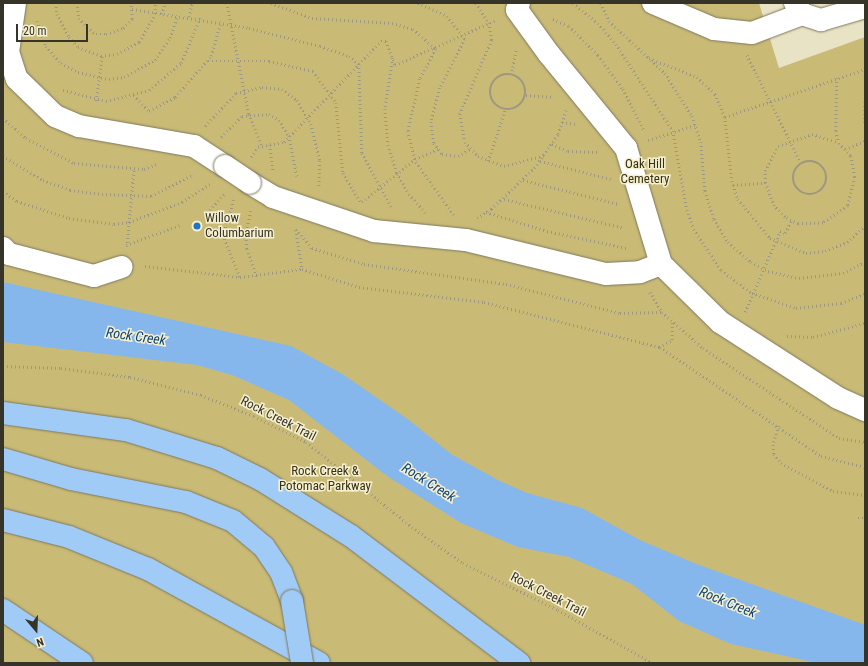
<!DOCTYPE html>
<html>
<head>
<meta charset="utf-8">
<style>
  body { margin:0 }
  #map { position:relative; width:868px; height:666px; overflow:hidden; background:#e9e3c5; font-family:"Roboto Condensed",sans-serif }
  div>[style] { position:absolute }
  .green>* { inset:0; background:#c9ba76 }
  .water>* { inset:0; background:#86b7ec }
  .path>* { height:2.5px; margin-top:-1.25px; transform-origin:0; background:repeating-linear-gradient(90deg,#9d9882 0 1px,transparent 0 4px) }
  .path>.ring { margin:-1.25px; padding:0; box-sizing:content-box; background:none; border:2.5px solid #9d9882; border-radius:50% }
  .roads { filter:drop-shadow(0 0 1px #7e785d) drop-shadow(0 0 1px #7e785d) }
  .minor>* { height:22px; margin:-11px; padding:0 11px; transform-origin:11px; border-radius:11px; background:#fff }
  .major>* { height:22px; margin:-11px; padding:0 11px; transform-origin:11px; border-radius:11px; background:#a1cbf7 }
  .bridges { filter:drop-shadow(0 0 1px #7e785d) drop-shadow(0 0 1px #7e785d) }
  .minor-bridge>* { height:22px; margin:-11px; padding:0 11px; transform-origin:11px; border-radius:11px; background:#fff }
  .major-bridge>* { height:22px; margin:-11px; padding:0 11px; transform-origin:11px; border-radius:11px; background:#a1cbf7 }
  .dots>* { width:11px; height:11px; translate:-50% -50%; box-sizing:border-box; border:2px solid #f6f0d2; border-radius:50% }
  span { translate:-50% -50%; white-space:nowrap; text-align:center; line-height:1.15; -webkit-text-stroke:3px #f6f0d2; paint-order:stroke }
  .park-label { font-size:13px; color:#383111 }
  .poi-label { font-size:13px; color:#363328 }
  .left { translate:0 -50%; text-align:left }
  .street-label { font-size:13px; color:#363328 }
  .water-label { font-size:14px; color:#0f4373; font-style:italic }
  .frame { position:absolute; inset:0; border:4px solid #363328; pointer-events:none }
  .north { position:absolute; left:16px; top:610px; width:40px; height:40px; -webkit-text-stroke:3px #f6f0d2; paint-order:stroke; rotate:161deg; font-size:11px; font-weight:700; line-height:16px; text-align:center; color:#363328 }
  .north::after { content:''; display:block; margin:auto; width:14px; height:18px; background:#363328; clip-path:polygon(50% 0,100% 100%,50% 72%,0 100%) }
  .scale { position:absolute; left:16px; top:24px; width:72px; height:18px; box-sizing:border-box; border:2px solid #363328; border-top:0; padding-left:5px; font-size:12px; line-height:14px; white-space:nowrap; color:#363328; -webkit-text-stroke:3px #f6f0d2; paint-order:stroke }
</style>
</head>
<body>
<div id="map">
  <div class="green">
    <i style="clip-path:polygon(3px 3px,759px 3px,779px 68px,865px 37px,865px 663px,3px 663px)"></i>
  </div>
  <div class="water">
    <i style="clip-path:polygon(3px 282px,291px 346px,344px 375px,409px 420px,451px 454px,498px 480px,527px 493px,582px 508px,640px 540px,694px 563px,865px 625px,865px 663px,817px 663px,731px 644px,679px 621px,632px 584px,569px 557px,518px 547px,461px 523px,387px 476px,289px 400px,232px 375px,197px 365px,3px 342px)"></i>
  </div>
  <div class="path">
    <i style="left:56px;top:3px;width:11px;rotate:85deg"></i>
    <i style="left:57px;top:14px;width:26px;rotate:62deg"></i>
    <i style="left:69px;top:37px;width:13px;rotate:48deg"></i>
    <i style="left:78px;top:47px;width:25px;rotate:21deg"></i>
    <i style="left:101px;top:56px;width:16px;rotate:-7deg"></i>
    <i style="left:117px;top:54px;width:25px;rotate:-29deg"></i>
    <i style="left:139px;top:42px;width:32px;rotate:-60deg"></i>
    <i style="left:155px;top:14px;width:11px;rotate:-90deg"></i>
    <i style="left:77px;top:3px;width:15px;rotate:82deg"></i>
    <i style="left:79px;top:18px;width:12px;rotate:48deg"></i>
    <i style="left:87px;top:27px;width:11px;rotate:38deg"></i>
    <i style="left:96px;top:34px;width:10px"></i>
    <i style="left:106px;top:34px;width:18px;rotate:-19deg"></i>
    <i style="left:123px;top:28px;width:13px;rotate:-45deg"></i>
    <i style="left:132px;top:19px;width:16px;rotate:-94deg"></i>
    <i style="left:227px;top:3px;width:113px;rotate:78.8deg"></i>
    <i style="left:249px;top:114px;width:35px;rotate:68deg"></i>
    <i style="left:271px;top:3px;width:44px;rotate:20.1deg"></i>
    <i style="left:312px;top:18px;width:80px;rotate:3.6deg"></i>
    <i style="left:392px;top:23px;width:22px;rotate:16deg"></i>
    <i style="left:413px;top:29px;width:30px;rotate:41deg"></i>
    <i style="left:436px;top:49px;width:34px;rotate:118deg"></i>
    <i style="left:420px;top:79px;width:53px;rotate:103deg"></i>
    <i style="left:408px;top:131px;width:32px;rotate:76deg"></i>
    <i style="left:416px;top:162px;width:65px;rotate:54.4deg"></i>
    <i style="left:418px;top:3px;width:32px;rotate:24deg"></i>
    <i style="left:447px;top:16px;width:29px;rotate:52deg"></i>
    <i style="left:465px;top:39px;width:55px;rotate:117deg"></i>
    <i style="left:440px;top:88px;width:35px;rotate:105deg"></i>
    <i style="left:431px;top:122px;width:21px;rotate:82deg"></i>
    <i style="left:434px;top:143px;width:14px;rotate:54deg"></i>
    <i style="left:442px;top:154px;width:16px;rotate:7deg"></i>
    <i style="left:458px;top:156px;width:14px;rotate:-30deg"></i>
    <i style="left:476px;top:3px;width:24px;rotate:57deg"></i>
    <i style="left:489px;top:23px;width:17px;rotate:80deg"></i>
    <i style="left:492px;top:40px;width:81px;rotate:113.4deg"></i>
    <i style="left:460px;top:114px;width:28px;rotate:80deg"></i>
    <i style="left:465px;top:142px;width:19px;rotate:47deg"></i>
    <i style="left:478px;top:156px;width:28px;rotate:21deg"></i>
    <i style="left:504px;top:166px;width:42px;rotate:-15deg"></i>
    <i style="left:573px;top:3px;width:32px;rotate:39deg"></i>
    <i style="left:598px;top:23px;width:28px;rotate:49deg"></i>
    <i style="left:616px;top:44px;width:104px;rotate:56.8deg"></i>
    <i style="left:673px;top:131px;width:80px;rotate:80deg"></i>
    <i style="left:687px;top:210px;width:20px;rotate:70deg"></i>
    <i style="left:694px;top:229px;width:49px;rotate:56.6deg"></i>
    <i style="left:721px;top:270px;width:39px;rotate:37deg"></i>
    <i style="left:752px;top:293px;width:46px;rotate:18.8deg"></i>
    <i style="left:796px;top:308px;width:45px;rotate:-6.3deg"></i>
    <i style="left:841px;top:303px;width:26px;rotate:-21deg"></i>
    <i style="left:601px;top:3px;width:20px;rotate:66deg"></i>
    <i style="left:609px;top:21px;width:54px;rotate:42.8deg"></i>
    <i style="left:649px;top:58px;width:52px;rotate:21.6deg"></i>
    <i style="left:697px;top:77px;width:25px;rotate:43deg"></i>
    <i style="left:715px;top:94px;width:25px;rotate:67deg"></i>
    <i style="left:725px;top:117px;width:64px;rotate:83.8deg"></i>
    <i style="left:732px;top:181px;width:19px;rotate:72deg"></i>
    <i style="left:738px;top:199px;width:50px;rotate:50.6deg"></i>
    <i style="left:770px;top:238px;width:39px;rotate:23deg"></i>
    <i style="left:806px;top:253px;width:19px;rotate:-6deg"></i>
    <i style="left:825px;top:251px;width:24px;rotate:-22deg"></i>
    <i style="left:847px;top:242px;width:24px;rotate:-42deg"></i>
    <i style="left:132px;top:9px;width:119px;rotate:9.2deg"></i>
    <i style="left:249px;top:28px;width:73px;rotate:14.2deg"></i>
    <i style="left:320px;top:46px;width:31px;rotate:19deg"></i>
    <i style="left:349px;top:56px;width:13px;rotate:39deg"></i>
    <i style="left:359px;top:64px;width:89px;rotate:88.1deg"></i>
    <i style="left:362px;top:153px;width:63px;rotate:61.4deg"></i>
    <i style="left:161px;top:14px;width:12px;rotate:-66deg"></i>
    <i style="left:189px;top:17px;width:14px;rotate:-78deg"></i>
    <i style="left:553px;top:19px;width:17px;rotate:24deg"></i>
    <i style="left:569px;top:26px;width:41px;rotate:45deg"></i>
    <i style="left:598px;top:55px;width:42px;rotate:53.7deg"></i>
    <i style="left:623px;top:89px;width:48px;rotate:62.9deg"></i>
    <i style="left:37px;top:21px;width:27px;rotate:70deg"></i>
    <i style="left:46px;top:46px;width:23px;rotate:49deg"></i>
    <i style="left:61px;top:63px;width:19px;rotate:28deg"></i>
    <i style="left:78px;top:72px;width:32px;rotate:13deg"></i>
    <i style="left:109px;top:79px;width:15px;rotate:-8deg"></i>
    <i style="left:124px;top:77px;width:35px;rotate:-29deg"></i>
    <i style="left:155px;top:60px;width:27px;rotate:-56deg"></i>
    <i style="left:170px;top:38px;width:23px;rotate:-72deg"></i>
    <i style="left:747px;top:55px;width:121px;rotate:63.4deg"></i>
    <i style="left:393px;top:58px;width:52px;rotate:98.9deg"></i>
    <i style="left:385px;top:109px;width:36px;rotate:85deg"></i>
    <i style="left:388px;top:145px;width:29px;rotate:72deg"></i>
    <i style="left:397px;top:173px;width:24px;rotate:60deg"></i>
    <i style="left:409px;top:194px;width:25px;rotate:48deg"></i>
    <i style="left:651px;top:60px;width:19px;rotate:43deg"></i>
    <i style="left:665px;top:73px;width:51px;rotate:57.9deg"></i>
    <i style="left:692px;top:116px;width:28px;rotate:71deg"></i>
    <i style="left:701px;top:142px;width:49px;rotate:85.3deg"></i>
    <i style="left:705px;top:191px;width:29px;rotate:72deg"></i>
    <i style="left:714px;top:219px;width:27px;rotate:59deg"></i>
    <i style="left:728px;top:242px;width:30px;rotate:41deg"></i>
    <i style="left:751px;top:262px;width:19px;rotate:28deg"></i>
    <i style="left:768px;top:271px;width:32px;rotate:13deg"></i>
    <i style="left:799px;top:278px;width:44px;rotate:-6.5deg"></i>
    <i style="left:843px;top:273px;width:25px;rotate:-27deg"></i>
    <i style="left:208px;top:61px;width:61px"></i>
    <i style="left:269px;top:61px;width:45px;rotate:12.8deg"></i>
    <i style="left:313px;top:71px;width:39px;rotate:54deg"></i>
    <i style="left:336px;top:103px;width:70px;rotate:84.3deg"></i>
    <i style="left:343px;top:173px;width:33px;rotate:59deg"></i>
    <i class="ring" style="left:490px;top:74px;width:33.5px;height:33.5px"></i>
    <i style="left:511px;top:75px;width:26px;rotate:-79deg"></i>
    <i style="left:837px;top:78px;width:53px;rotate:91.1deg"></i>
    <i style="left:836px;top:131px;width:12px;rotate:76deg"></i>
    <i style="left:839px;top:143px;width:18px;rotate:47deg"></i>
    <i style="left:851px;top:156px;width:21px;rotate:79deg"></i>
    <i style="left:855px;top:177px;width:30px;rotate:104deg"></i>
    <i style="left:848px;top:206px;width:30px;rotate:146deg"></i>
    <i style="left:823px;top:223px;width:25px;rotate:178deg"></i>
    <i style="left:798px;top:224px;width:15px;rotate:-152deg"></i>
    <i style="left:785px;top:217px;width:16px;rotate:-135deg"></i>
    <i style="left:774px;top:206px;width:25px;rotate:-111deg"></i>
    <i style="left:765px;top:183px;width:12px;rotate:-90deg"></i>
    <i style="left:765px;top:171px;width:28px;rotate:-63deg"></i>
    <i style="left:778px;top:146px;width:36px;rotate:-19deg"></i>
    <i style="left:812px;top:134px;width:28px;rotate:18deg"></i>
    <i style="left:63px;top:90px;width:44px;rotate:14.3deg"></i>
    <i style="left:106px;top:101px;width:44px;rotate:-14.3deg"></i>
    <i style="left:149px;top:90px;width:42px;rotate:-40.2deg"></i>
    <i style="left:181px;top:63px;width:49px;rotate:-67.1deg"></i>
    <i style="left:134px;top:95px;width:22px;rotate:47deg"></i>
    <i style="left:149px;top:111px;width:30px;rotate:-28deg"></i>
    <i style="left:175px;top:97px;width:55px;rotate:-48.7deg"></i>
    <i style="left:211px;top:56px;width:36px;rotate:-74deg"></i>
    <i style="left:526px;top:95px;width:28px;rotate:4deg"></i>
    <i style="left:96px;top:101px;width:45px;rotate:-82.4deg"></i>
    <i style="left:865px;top:102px;width:21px;rotate:90deg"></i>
    <i style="left:725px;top:117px;width:148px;rotate:-18.9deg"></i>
    <i style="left:3px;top:118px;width:30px;rotate:41deg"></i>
    <i style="left:26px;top:138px;width:54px;rotate:27.5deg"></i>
    <i style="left:74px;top:163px;width:70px;rotate:4.9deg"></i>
    <i style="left:144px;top:169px;width:14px;rotate:-21deg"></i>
    <i style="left:562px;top:122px;width:14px;rotate:8deg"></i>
    <i style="left:205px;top:126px;width:45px;rotate:-46.8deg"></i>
    <i style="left:236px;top:93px;width:27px;rotate:-13deg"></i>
    <i style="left:262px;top:87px;width:20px;rotate:6deg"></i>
    <i style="left:282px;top:89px;width:19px;rotate:36deg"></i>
    <i style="left:297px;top:100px;width:28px;rotate:60deg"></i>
    <i style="left:311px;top:124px;width:38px;rotate:76deg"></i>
    <i style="left:320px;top:161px;width:27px;rotate:92deg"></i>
    <i style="left:221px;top:137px;width:30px;rotate:-45deg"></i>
    <i style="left:242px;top:116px;width:27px;rotate:-4deg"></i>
    <i style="left:269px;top:114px;width:12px;rotate:31deg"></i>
    <i style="left:279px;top:120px;width:19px;rotate:58deg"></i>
    <i style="left:289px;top:136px;width:41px;rotate:78.7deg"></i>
    <i style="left:648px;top:140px;width:49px;rotate:-17.7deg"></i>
    <i style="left:552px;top:144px;width:17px;rotate:24deg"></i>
    <i style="left:568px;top:151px;width:30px;rotate:2deg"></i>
    <i style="left:270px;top:145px;width:25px;rotate:83deg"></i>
    <i style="left:845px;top:149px;width:22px;rotate:-22deg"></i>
    <i style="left:3px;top:156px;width:47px;rotate:31deg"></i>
    <i style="left:43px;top:180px;width:29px;rotate:20deg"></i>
    <i style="left:70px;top:190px;width:32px;rotate:7deg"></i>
    <i style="left:102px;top:194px;width:49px;rotate:2.3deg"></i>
    <i style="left:151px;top:196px;width:48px;rotate:-27.1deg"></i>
    <i style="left:251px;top:157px;width:12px;rotate:-55deg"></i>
    <i style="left:258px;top:147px;width:26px;rotate:-11deg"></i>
    <i style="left:284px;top:142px;width:140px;rotate:-46.2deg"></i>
    <i style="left:381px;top:41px;width:5px"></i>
    <i style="left:386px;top:41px;width:26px;rotate:69deg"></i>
    <i style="left:395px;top:65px;width:111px;rotate:-24deg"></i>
    <i style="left:488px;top:161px;width:54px;rotate:-71.6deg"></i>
    <i style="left:540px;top:161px;width:73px;rotate:14.2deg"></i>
    <i class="ring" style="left:793px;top:161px;width:31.5px;height:31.5px"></i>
    <i style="left:523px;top:180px;width:99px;rotate:14deg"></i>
    <i style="left:733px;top:185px;width:32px;rotate:-4deg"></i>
    <i style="left:3px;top:191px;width:17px;rotate:36deg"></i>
    <i style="left:17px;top:201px;width:55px;rotate:18.1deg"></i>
    <i style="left:69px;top:218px;width:45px;rotate:7.6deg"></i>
    <i style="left:114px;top:224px;width:15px;rotate:-8deg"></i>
    <i style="left:129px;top:222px;width:57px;rotate:-20.7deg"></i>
    <i style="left:182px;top:202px;width:33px;rotate:-33deg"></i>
    <i style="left:504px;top:199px;width:124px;rotate:13.5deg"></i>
    <i style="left:234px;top:200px;width:37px;rotate:107deg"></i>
    <i style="left:223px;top:235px;width:45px;rotate:68deg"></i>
    <i style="left:362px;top:202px;width:68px;rotate:-39.1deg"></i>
    <i style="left:415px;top:159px;width:25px;rotate:-23deg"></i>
    <i style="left:251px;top:211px;width:22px;rotate:103deg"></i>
    <i style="left:246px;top:232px;width:17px;rotate:87deg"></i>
    <i style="left:247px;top:249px;width:29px;rotate:70deg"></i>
    <i style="left:486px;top:212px;width:64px;rotate:17.3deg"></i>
    <i style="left:547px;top:231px;width:81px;rotate:12.1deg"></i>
    <i style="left:207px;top:213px;width:25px;rotate:-48deg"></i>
    <i style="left:477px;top:218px;width:17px;rotate:-33deg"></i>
    <i style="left:491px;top:209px;width:59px;rotate:-43.6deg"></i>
    <i style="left:534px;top:168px;width:42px;rotate:-54.8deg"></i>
    <i style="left:558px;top:134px;width:25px;rotate:-72deg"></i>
    <i style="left:296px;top:229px;width:25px;rotate:50deg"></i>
    <i style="left:312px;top:248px;width:54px;rotate:17.1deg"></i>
    <i style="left:364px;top:264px;width:143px;rotate:8deg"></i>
    <i style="left:506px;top:284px;width:118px;rotate:14.3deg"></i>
    <i style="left:620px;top:313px;width:42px;rotate:-1.4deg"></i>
    <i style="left:296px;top:230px;width:39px;rotate:81deg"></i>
    <i style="left:127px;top:243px;width:75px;rotate:-84.7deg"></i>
    <i style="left:126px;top:245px;width:58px;rotate:-20.3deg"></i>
    <i style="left:145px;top:266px;width:96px;rotate:6.6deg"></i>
    <i style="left:240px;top:277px;width:63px;rotate:-7.4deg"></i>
    <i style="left:302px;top:269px;width:60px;rotate:17.5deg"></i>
    <i style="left:359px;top:287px;width:126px;rotate:6.8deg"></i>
    <i style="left:484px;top:302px;width:181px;rotate:14.4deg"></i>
    <i style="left:659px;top:347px;width:15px;rotate:-28deg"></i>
    <i style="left:672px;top:340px;width:20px;rotate:-90deg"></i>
    <i style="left:650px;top:292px;width:23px;rotate:59deg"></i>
    <i style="left:662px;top:312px;width:55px;rotate:41.3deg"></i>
    <i style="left:703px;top:348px;width:163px;rotate:33.5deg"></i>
    <i style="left:839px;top:438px;width:26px;rotate:9deg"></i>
    <i style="left:745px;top:312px;width:88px;rotate:-66.6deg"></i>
    <i style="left:780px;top:231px;width:5px;rotate:22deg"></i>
    <i style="left:785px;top:233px;width:13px;rotate:-63deg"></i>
    <i style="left:787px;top:336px;width:26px;rotate:2deg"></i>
    <i style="left:813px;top:337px;width:54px;rotate:-15.1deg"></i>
    <i style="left:660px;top:347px;width:194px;rotate:34.1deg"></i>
    <i style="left:821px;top:456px;width:45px;rotate:14deg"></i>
    <i style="left:3px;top:366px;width:58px;rotate:2deg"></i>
    <i style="left:61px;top:368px;width:70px;rotate:7.4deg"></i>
    <i style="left:130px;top:377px;width:73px;rotate:14.2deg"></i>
    <i style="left:201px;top:395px;width:57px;rotate:21.6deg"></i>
    <i style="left:254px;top:416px;width:58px;rotate:26.6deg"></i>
    <i style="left:306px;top:442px;width:136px;rotate:38.7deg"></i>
    <i style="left:412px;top:527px;width:62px;rotate:35.2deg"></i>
    <i style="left:463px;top:563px;width:106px;rotate:26.3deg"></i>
    <i style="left:558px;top:610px;width:109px;rotate:29.2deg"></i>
    <i style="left:779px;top:426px;width:20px;rotate:108deg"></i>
    <i style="left:773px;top:445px;width:9px;rotate:84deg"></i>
    <i style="left:774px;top:454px;width:11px;rotate:52deg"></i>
    <i style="left:781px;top:463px;width:59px;rotate:28.3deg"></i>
    <i style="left:833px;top:491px;width:32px;rotate:7deg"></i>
    <i style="left:858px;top:518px;width:7px"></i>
  </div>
  <div class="roads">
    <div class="minor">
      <i style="left:15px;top:3px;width:49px;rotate:98.1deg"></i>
      <i style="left:8px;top:52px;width:28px;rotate:72deg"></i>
      <i style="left:17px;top:79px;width:53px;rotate:44.2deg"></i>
      <i style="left:55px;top:116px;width:26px;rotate:23deg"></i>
      <i style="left:79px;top:126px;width:117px;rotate:9.9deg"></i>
      <i style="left:194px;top:146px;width:37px;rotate:33deg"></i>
      <i style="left:519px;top:3px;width:7px;rotate:106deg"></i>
      <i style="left:517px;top:10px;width:54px;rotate:54deg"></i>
      <i style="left:549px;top:54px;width:122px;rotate:50.7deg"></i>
      <i style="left:626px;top:148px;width:121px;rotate:73.2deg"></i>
      <i style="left:661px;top:264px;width:83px;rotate:44.5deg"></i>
      <i style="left:720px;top:322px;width:140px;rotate:32.8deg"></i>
      <i style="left:838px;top:398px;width:30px;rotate:24deg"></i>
      <i style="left:653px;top:3px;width:66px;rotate:23.1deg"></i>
      <i style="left:714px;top:29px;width:38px;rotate:6deg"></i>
      <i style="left:752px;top:33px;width:53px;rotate:-20.8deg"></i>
      <i style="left:795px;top:3px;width:13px;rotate:58deg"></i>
      <i style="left:802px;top:14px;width:20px;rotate:18deg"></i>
      <i style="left:821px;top:20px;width:46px;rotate:-16.5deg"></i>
      <i style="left:250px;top:183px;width:27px;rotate:31deg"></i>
      <i style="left:273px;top:197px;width:107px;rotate:18.6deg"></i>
      <i style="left:374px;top:231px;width:92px;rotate:5.6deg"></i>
      <i style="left:466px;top:240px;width:144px;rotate:13.7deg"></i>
      <i style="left:606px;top:274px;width:34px;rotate:-3deg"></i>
      <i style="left:640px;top:272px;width:22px;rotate:-21deg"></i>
      <i style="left:3px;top:248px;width:8px;rotate:45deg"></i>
      <i style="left:9px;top:254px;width:88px;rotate:14.5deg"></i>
      <i style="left:94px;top:276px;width:29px;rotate:-18deg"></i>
    </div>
    <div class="major">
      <i style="left:3px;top:413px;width:124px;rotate:7.9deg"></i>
      <i style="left:126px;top:430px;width:95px;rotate:17.1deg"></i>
      <i style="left:217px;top:458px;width:48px;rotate:26deg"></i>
      <i style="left:260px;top:479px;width:107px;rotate:32.1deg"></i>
      <i style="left:351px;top:536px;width:211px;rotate:37.1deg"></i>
      <i style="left:3px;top:459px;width:71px;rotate:16.4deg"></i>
      <i style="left:71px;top:479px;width:117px;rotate:11.3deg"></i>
      <i style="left:186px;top:502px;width:51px;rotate:22deg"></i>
      <i style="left:233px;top:521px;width:40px;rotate:40deg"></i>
      <i style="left:264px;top:547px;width:30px;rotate:56deg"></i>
      <i style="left:281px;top:572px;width:31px;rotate:69deg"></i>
      <i style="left:3px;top:520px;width:68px;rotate:14.4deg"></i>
      <i style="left:69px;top:537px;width:85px;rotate:22.1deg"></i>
      <i style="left:148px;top:569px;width:195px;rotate:28.8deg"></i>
      <i style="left:3px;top:610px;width:95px;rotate:33.9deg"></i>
    </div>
  </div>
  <div class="bridges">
    <div class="minor-bridge">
      <i style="left:225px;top:166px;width:30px;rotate:34deg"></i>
    </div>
    <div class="major-bridge">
      <i style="left:292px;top:601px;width:63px;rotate:80.8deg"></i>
    </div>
  </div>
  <div class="dots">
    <i style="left:197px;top:226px;background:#2074c2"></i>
  </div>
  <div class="park-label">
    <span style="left:645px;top:172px">Oak Hill<br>Cemetery</span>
    <span style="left:325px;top:479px">Rock Creek &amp;<br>Potomac Parkway</span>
  </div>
  <div class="poi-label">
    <span class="left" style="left:205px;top:226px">Willow<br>Columbarium</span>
  </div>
  <div class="street-label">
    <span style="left:278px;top:419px;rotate:27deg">Rock Creek Trail</span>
    <span style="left:548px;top:595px;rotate:27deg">Rock Creek Trail</span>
  </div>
  <div class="water-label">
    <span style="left:136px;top:336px;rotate:8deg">Rock Creek</span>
    <span style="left:429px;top:482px;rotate:32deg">Rock Creek</span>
    <span style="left:728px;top:602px;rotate:22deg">Rock Creek</span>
  </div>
  <div class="frame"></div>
  <div class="north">N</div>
  <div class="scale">20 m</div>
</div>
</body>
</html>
